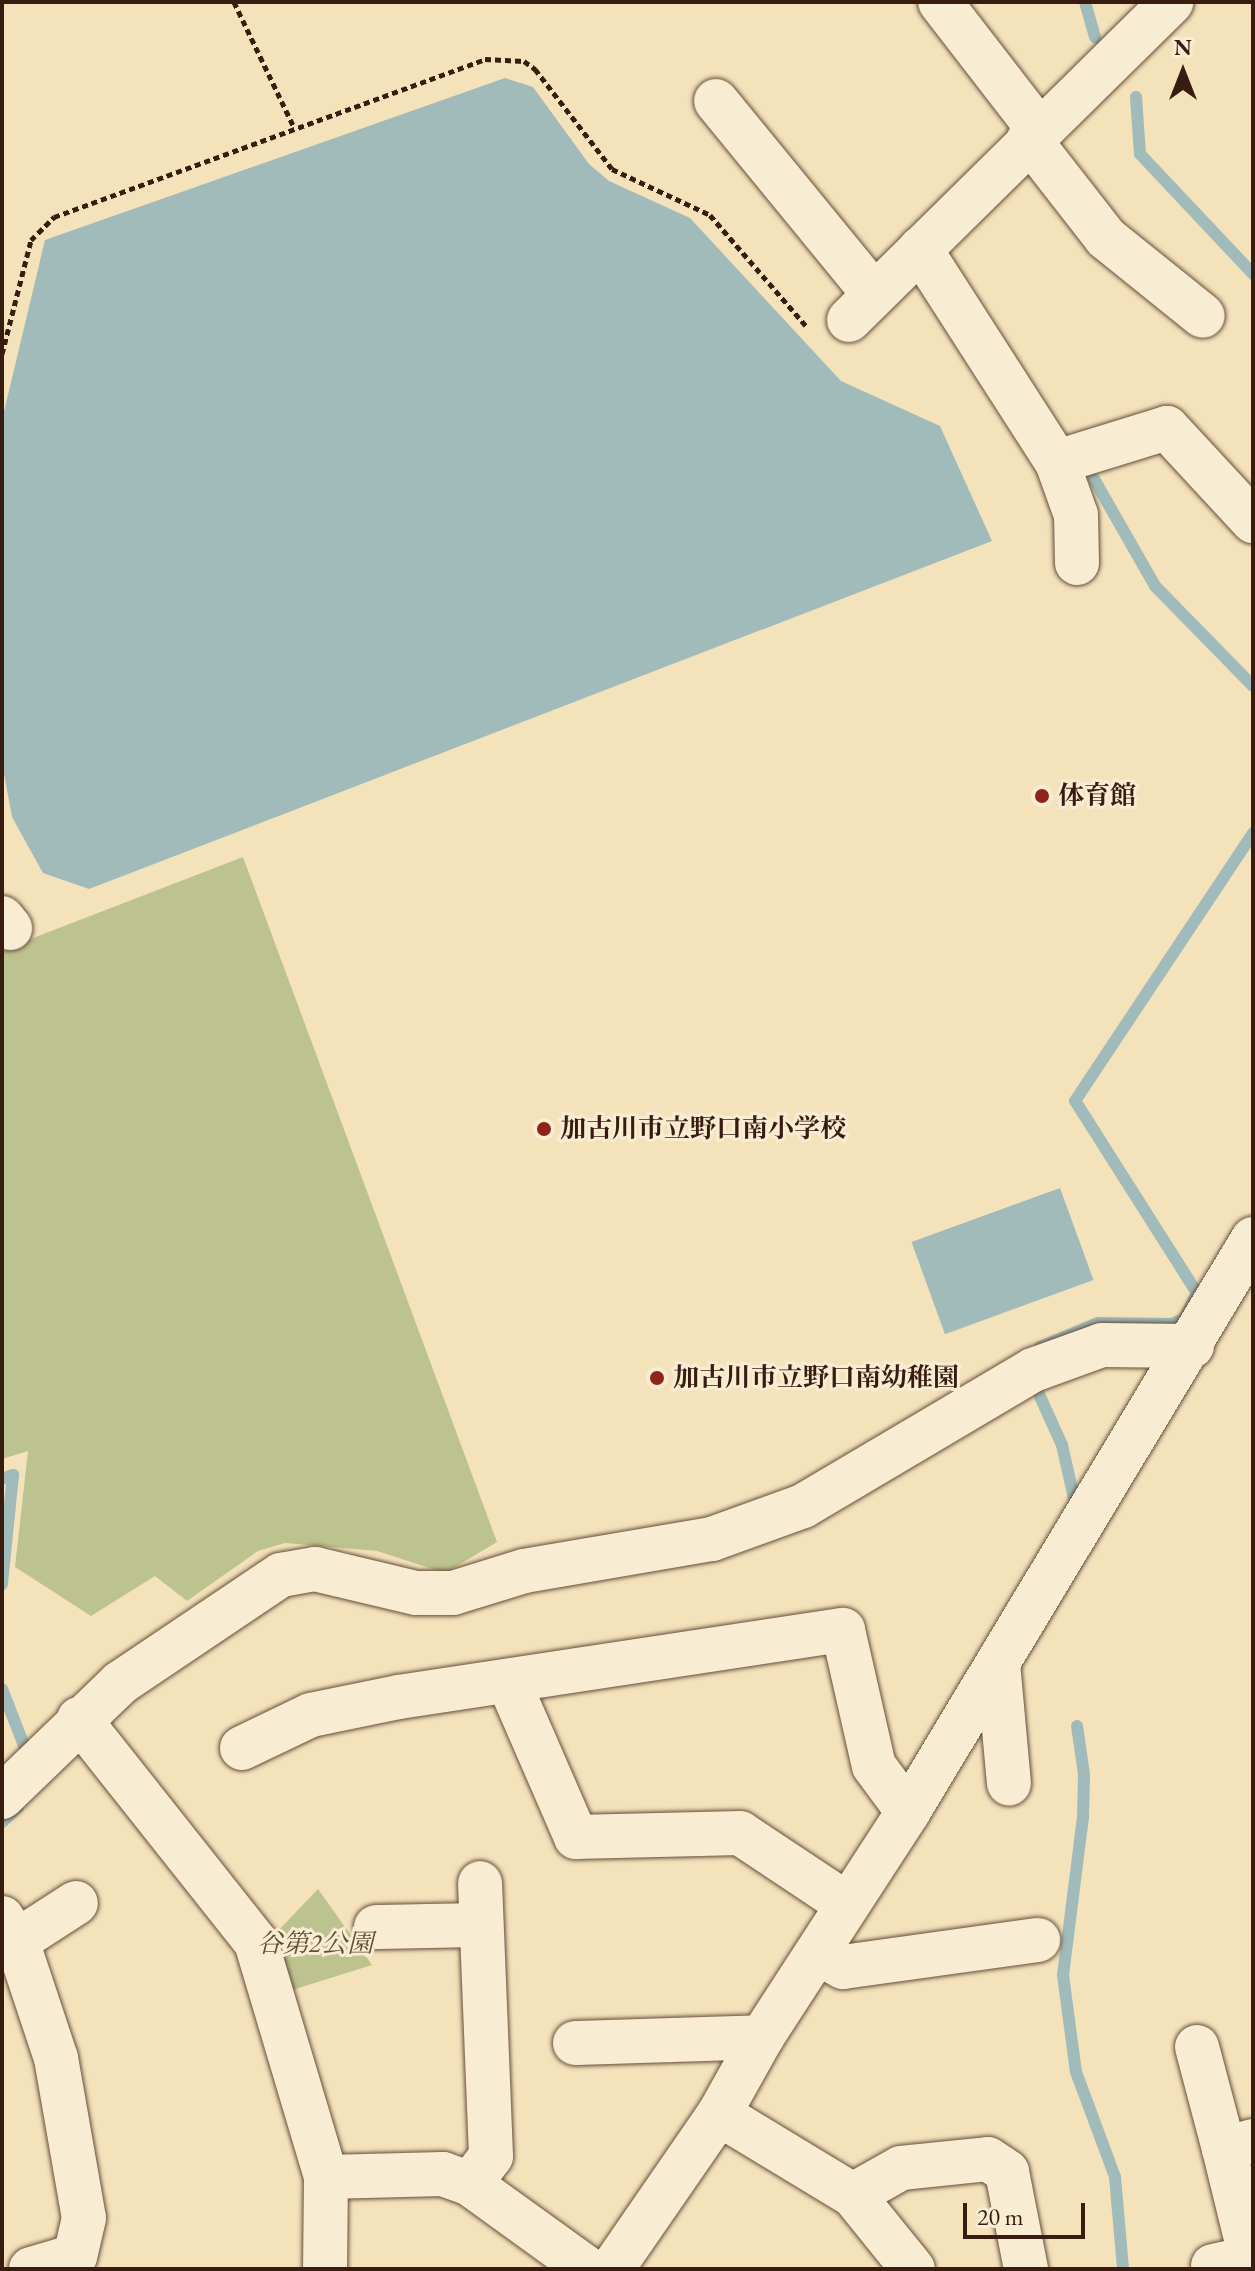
<!DOCTYPE html>
<html>
<head>
<meta charset="utf-8">
<style>
  body { margin:0 }
  #map { position:relative; width:1255px; height:2271px; overflow:hidden; background:#f4e2bb; font-family:"EB Garamond","Noto Serif JP",serif }
  div>[style] { position:absolute }
  .green>* { inset:0; background:#bdc38e }
  .water>* { inset:0; background:#a0bbba; transform-origin:0 0 }
  .stream>* { height:12px; margin:-6px; padding:0 6px; transform-origin:6px; border-radius:6px; background:#a0bbba }
  .path>* { height:5px; margin-top:-2.5px; transform-origin:0; background:repeating-linear-gradient(90deg,#381c0f 0 6px,transparent 0 10px) }
  .roads { filter:drop-shadow(0 0 2px #674e3a) drop-shadow(0 0 2px #674e3a) }
  .minor>* { height:44px; margin:-22px; padding:0 22px; transform-origin:22px; border-radius:22px; background:#f8ecd3 }
  .dots>* { width:22px; height:22px; translate:-50% -50%; box-sizing:border-box; border:4px solid #f8ecd3; border-radius:50% }
  span { translate:-50% -50%; white-space:nowrap; text-align:center; line-height:1.15; -webkit-text-stroke:6px #f8ecd3; paint-order:stroke }
  .poi-label { font-size:26px; color:#381c0f; font-weight:700 }
  .left { translate:0 -50%; text-align:left }
  .park-label { font-size:26px; color:#604e35; font-style:italic }
  .frame { position:absolute; inset:0; border:4px solid #381c0f; pointer-events:none }
  .north { position:absolute; left:1143px; top:32px; width:80px; height:80px; -webkit-text-stroke:6px #f8ecd3; paint-order:stroke; rotate:0deg; font-size:22px; font-weight:700; line-height:32px; text-align:center; color:#381c0f }
  .north::after { content:''; display:block; margin:auto; width:28px; height:36px; background:#381c0f; clip-path:polygon(50% 0,100% 100%,50% 72%,0 100%) }
  .scale { position:absolute; left:963px; top:2203px; width:122px; height:36px; box-sizing:border-box; border:4px solid #381c0f; border-top:0; padding-left:10px; font-size:24px; line-height:28px; white-space:nowrap; color:#381c0f; -webkit-text-stroke:6px #f8ecd3; paint-order:stroke }
</style>
</head>
<body>
<div id="map">
  <div class="green">
    <i style="clip-path:polygon(243px 857px,497px 1542px,445px 1573px,377px 1551px,285px 1543px,258px 1551px,187px 1601px,155px 1576px,91px 1616px,15px 1567px,28px 1451px,2px 1459px,2px 950px)"></i>
    <i style="clip-path:polygon(318px 1889px,372px 1965px,289px 1991px,273px 1936px)"></i>
  </div>
  <div class="water">
    <i style="clip-path:polygon(505px 78px,533px 87px,589px 164px,609px 181px,690px 218px,841px 381px,940px 426px,992px 541px,89px 889px,43px 873px,12px 817px,2px 763px,2px 420px,45px 240px)"></i>
    <i style="left:1060px;top:1188px;width:98px;height:158px;rotate:70deg"></i>
  </div>
  <div class="stream">
    <i style="left:1085px;top:2px;width:37px;rotate:74deg"></i>
    <i style="left:1136px;top:97px;width:57px;rotate:86deg"></i>
    <i style="left:1140px;top:154px;width:165px;rotate:46.7deg"></i>
    <i style="left:1094px;top:479px;width:123px;rotate:60.3deg"></i>
    <i style="left:1155px;top:586px;width:140px;rotate:45.6deg"></i>
    <i style="left:1040px;top:1347px;width:63px;rotate:-22.5deg"></i>
    <i style="left:1098px;top:1323px;width:73px;rotate:0.8deg"></i>
    <i style="left:1171px;top:1324px;width:14px;rotate:-21deg"></i>
    <i style="left:1184px;top:1319px;width:29px;rotate:-63deg"></i>
    <i style="left:1197px;top:1293px;width:227px;rotate:-122.4deg"></i>
    <i style="left:1075px;top:1101px;width:322px;rotate:-56.4deg"></i>
    <i style="left:1033px;top:1381px;width:70px;rotate:65.6deg"></i>
    <i style="left:1062px;top:1445px;width:54px;rotate:77.2deg"></i>
    <i style="left:2px;top:1479px;width:12px;rotate:-20deg"></i>
    <i style="left:13px;top:1475px;width:110px;rotate:95.8deg"></i>
    <i style="left:2px;top:1689px;width:69px;rotate:68.7deg"></i>
    <i style="left:1077px;top:1726px;width:49px;rotate:81.7deg"></i>
    <i style="left:1084px;top:1774px;width:43px;rotate:91.3deg"></i>
    <i style="left:1083px;top:1817px;width:159px;rotate:97.2deg"></i>
    <i style="left:1063px;top:1975px;width:98px;rotate:82.4deg"></i>
    <i style="left:1076px;top:2072px;width:112px;rotate:69.6deg"></i>
    <i style="left:1115px;top:2177px;width:92px;rotate:85deg"></i>
    <i style="left:2px;top:1822px;width:22px;rotate:-43deg"></i>
  </div>
  <div class="path">
    <i style="left:234px;top:2px;width:139px;rotate:64.4deg"></i>
    <i style="left:2px;top:354px;width:118px;rotate:-75.7deg"></i>
    <i style="left:31px;top:240px;width:33px;rotate:-45deg"></i>
    <i style="left:54px;top:217px;width:459px;rotate:-20.1deg"></i>
    <i style="left:485px;top:59px;width:39px;rotate:3deg"></i>
    <i style="left:524px;top:61px;width:14px;rotate:36deg"></i>
    <i style="left:535px;top:69px;width:126px;rotate:52.4deg"></i>
    <i style="left:612px;top:169px;width:108px;rotate:25.1deg"></i>
    <i style="left:710px;top:215px;width:147px;rotate:49.1deg"></i>
  </div>
  <div class="roads">
    <div class="minor">
      <i style="left:940px;top:2px;width:162px;rotate:52.3deg"></i>
      <i style="left:716px;top:101px;width:249px;rotate:50.7deg"></i>
      <i style="left:1029px;top:139px;width:125px;rotate:52.1deg"></i>
      <i style="left:1106px;top:238px;width:124px;rotate:38.8deg"></i>
      <i style="left:920px;top:249px;width:253px;rotate:57.3deg"></i>
      <i style="left:1057px;top:462px;width:56px;rotate:70.3deg"></i>
      <i style="left:1076px;top:515px;width:48px;rotate:88.8deg"></i>
      <i style="left:849px;top:320px;width:453px;rotate:-44.6deg"></i>
      <i style="left:1057px;top:462px;width:115px;rotate:-17.2deg"></i>
      <i style="left:1167px;top:428px;width:127px;rotate:47.2deg"></i>
      <i style="left:2px;top:918px;width:13px;rotate:51deg"></i>
      <i style="left:998px;top:1663px;width:121px;rotate:84.8deg"></i>
      <i style="left:509px;top:1683px;width:168px;rotate:66.5deg"></i>
      <i style="left:576px;top:1837px;width:164px;rotate:-1.4deg"></i>
      <i style="left:740px;top:1833px;width:128px;rotate:33.6deg"></i>
      <i style="left:79px;top:1719px;width:285px;rotate:51.6deg"></i>
      <i style="left:256px;top:1942px;width:245px;rotate:73.4deg"></i>
      <i style="left:326px;top:2177px;width:92px;rotate:90.6deg"></i>
      <i style="left:242px;top:1748px;width:76px;rotate:-25.6deg"></i>
      <i style="left:311px;top:1715px;width:90px;rotate:-11.6deg"></i>
      <i style="left:399px;top:1697px;width:449px;rotate:-8.6deg"></i>
      <i style="left:843px;top:1630px;width:139px;rotate:77.2deg"></i>
      <i style="left:874px;top:1766px;width:57px;rotate:53.5deg"></i>
      <i style="left:2px;top:1797px;width:164px;rotate:-44deg"></i>
      <i style="left:120px;top:1683px;width:194px;rotate:-33.9deg"></i>
      <i style="left:281px;top:1575px;width:35px;rotate:-10deg"></i>
      <i style="left:315px;top:1569px;width:104px;rotate:13.4deg"></i>
      <i style="left:416px;top:1593px;width:37px"></i>
      <i style="left:453px;top:1593px;width:74px;rotate:-17.2deg"></i>
      <i style="left:524px;top:1571px;width:191px;rotate:-9.7deg"></i>
      <i style="left:712px;top:1539px;width:97px;rotate:-19.9deg"></i>
      <i style="left:803px;top:1506px;width:267px;rotate:-30.6deg"></i>
      <i style="left:1033px;top:1370px;width:73px;rotate:-19.9deg"></i>
      <i style="left:1102px;top:1345px;width:90px;rotate:0.6deg"></i>
      <i style="left:2px;top:1918px;width:27px;rotate:57deg"></i>
      <i style="left:17px;top:1941px;width:123px;rotate:71.6deg"></i>
      <i style="left:56px;top:2058px;width:162px;rotate:80.1deg"></i>
      <i style="left:84px;top:2218px;width:39px;rotate:103deg"></i>
      <i style="left:75px;top:2256px;width:46px;rotate:163.5deg"></i>
      <i style="left:376px;top:1927px;width:105px;rotate:-1.1deg"></i>
      <i style="left:17px;top:1941px;width:70px;rotate:-32.8deg"></i>
      <i style="left:817px;top:1953px;width:30px;rotate:28deg"></i>
      <i style="left:843px;top:1967px;width:197px;rotate:-7.9deg"></i>
      <i style="left:575px;top:2043px;width:187px;rotate:-1.8deg"></i>
      <i style="left:1197px;top:2047px;width:106px;rotate:75.2deg"></i>
      <i style="left:719px;top:2114px;width:157px;rotate:31.2deg"></i>
      <i style="left:853px;top:2195px;width:95px;rotate:51deg"></i>
      <i style="left:1253px;top:2141px;width:30px;rotate:165deg"></i>
      <i style="left:1224px;top:2149px;width:122px;rotate:76.2deg"></i>
      <i style="left:326px;top:2177px;width:117px;rotate:-1.5deg"></i>
      <i style="left:443px;top:2174px;width:29px;rotate:20deg"></i>
      <i style="left:470px;top:2184px;width:145px;rotate:35.8deg"></i>
      <i style="left:470px;top:2184px;width:35px;rotate:-53deg"></i>
      <i style="left:491px;top:2156px;width:273px;rotate:-92.3deg"></i>
      <i style="left:853px;top:2195px;width:55px;rotate:-29.4deg"></i>
      <i style="left:901px;top:2168px;width:87px;rotate:-5.9deg"></i>
      <i style="left:988px;top:2159px;width:23px;rotate:34deg"></i>
      <i style="left:1007px;top:2172px;width:99px;rotate:78.9deg"></i>
      <i style="left:1213px;top:2266px;width:39px;rotate:-12deg"></i>
      <i style="left:612px;top:2269px;width:188px;rotate:-55.4deg"></i>
      <i style="left:719px;top:2114px;width:88px;rotate:-60.8deg"></i>
      <i style="left:762px;top:2037px;width:268px;rotate:-57deg"></i>
      <i style="left:908px;top:1812px;width:669px;rotate:-58.95deg"></i>
    </div>
  </div>
  <div class="dots">
    <i style="left:1042px;top:796px;background:#8f2418"></i>
    <i style="left:544px;top:1129px;background:#8f2418"></i>
    <i style="left:657px;top:1378px;background:#8f2418"></i>
  </div>
  <div class="poi-label">
    <span class="left" style="left:1058px;top:796px">体育館</span>
    <span class="left" style="left:560px;top:1129px">加古川市立野口南小学校</span>
    <span class="left" style="left:673px;top:1378px">加古川市立野口南幼稚園</span>
  </div>
  <div class="park-label">
    <span style="left:315px;top:1944px">谷第2公園</span>
  </div>
  <div class="frame"></div>
  <div class="north">N</div>
  <div class="scale">20 m</div>
</div>
</body>
</html>
